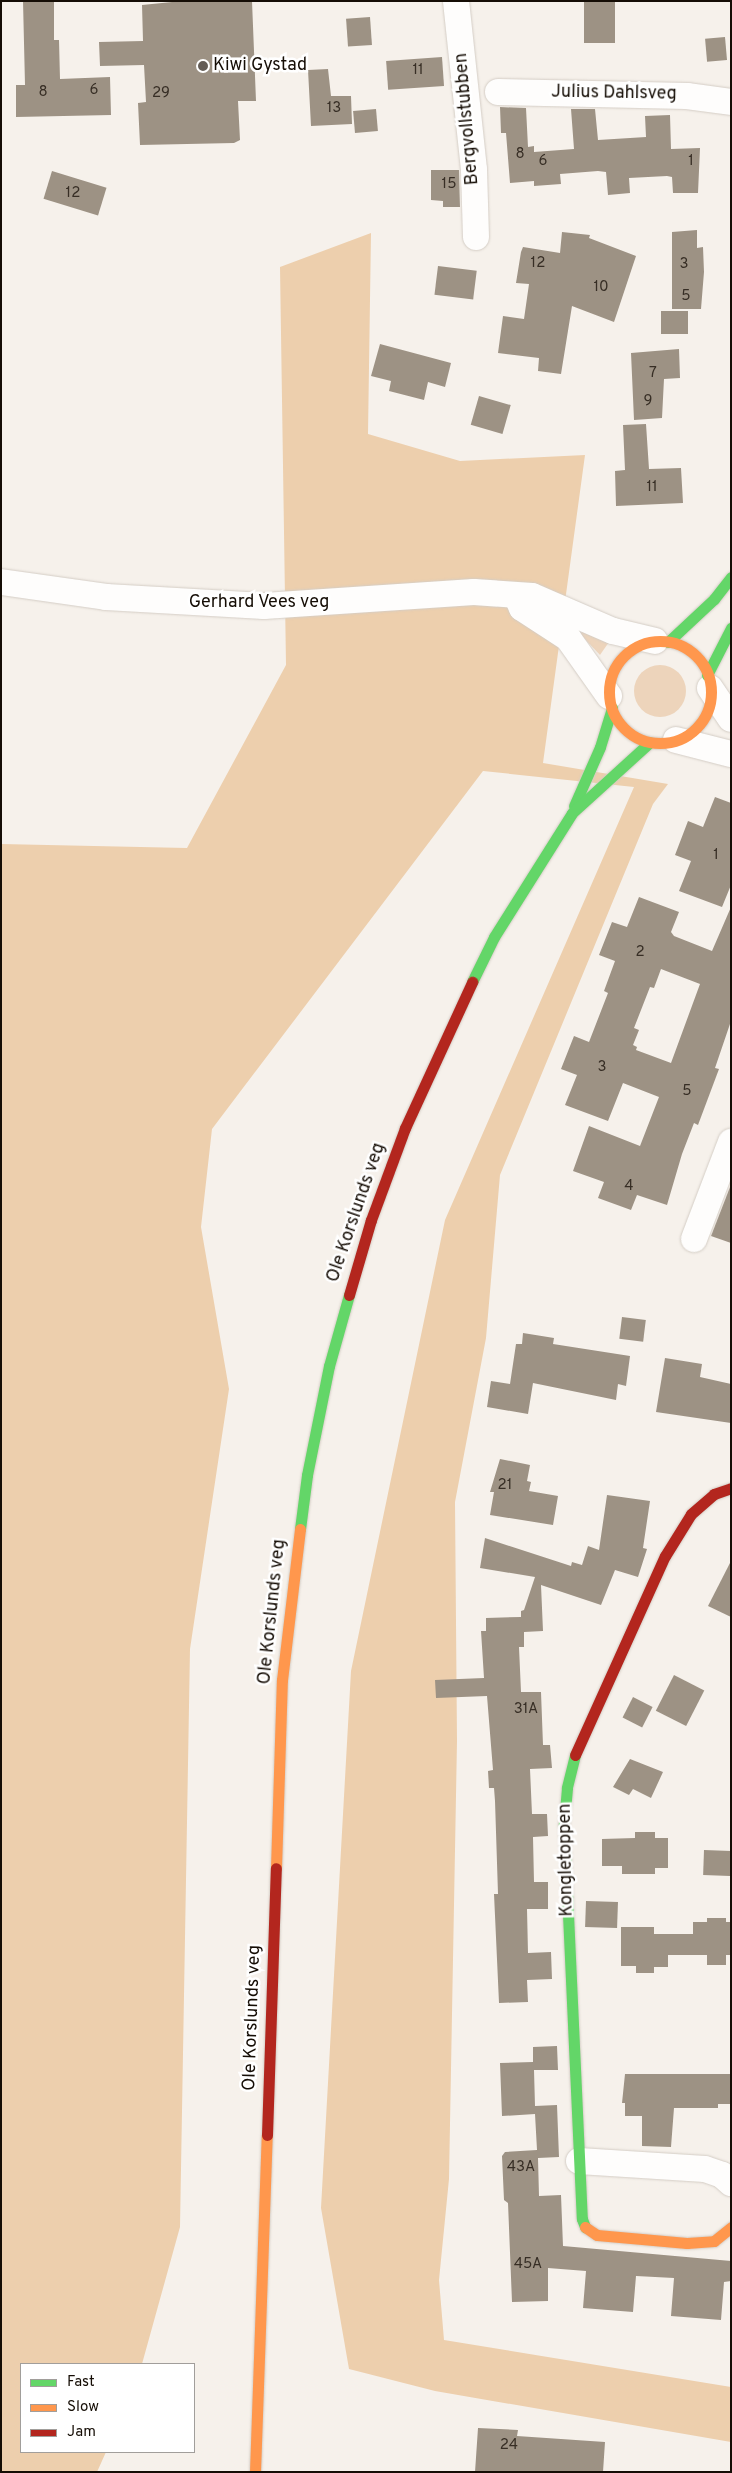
<!DOCTYPE html>
<html>
<head>
<meta charset="utf-8">
<style>
  body { margin:0 }
  #map { position:relative; width:732px; height:2473px; overflow:hidden; background:#f6f1eb; font-family:Overpass,sans-serif }
  div>[style] { position:absolute }
  .green>* { inset:0; background:#edd4bb }
  .round { border-radius:50% }
  .forest>* { inset:0; background:#edcfad }
  .building>* { inset:0; background:#9d9284; transform-origin:0 0 }
  .roads { filter:drop-shadow(0 0 1px #d4cdc5) drop-shadow(0 0 1px #d4cdc5) }
  .street>* { height:26px; margin:-13px; padding:0 13px; transform-origin:13px; border-radius:13px; background:#fefdfc }
  .fast>* { height:11px; margin:-5.5px; padding:0 5.5px; transform-origin:5.5px; border-radius:5.5px; background:#63d668 }
  .slow>* { height:11px; margin:-5.5px; padding:0 5.5px; transform-origin:5.5px; border-radius:5.5px; background:#ff974d }
  .slow>.ring { margin:-5.5px; padding:0; box-sizing:content-box; background:none; border:11px solid #ff974d; border-radius:50% }
  .jam>* { height:11px; margin:-5.5px; padding:0 5.5px; transform-origin:5.5px; border-radius:5.5px; background:#b3261e }
  .dots>* { width:14px; height:14px; translate:-50% -50%; box-sizing:border-box; border:2px solid #fff; border-radius:50% }
  span { translate:-50% -50%; white-space:nowrap; text-align:center; line-height:1.15; -webkit-text-stroke:5px #fff; paint-order:stroke }
  .number-label { font-size:15px; color:#372e25 }
  .number-label span { -webkit-text-stroke-width:0 }
  .poi-label { font-size:18px; color:#150d05 }
  .left { translate:0 -50%; text-align:left }
  .street-label { font-size:18px; color:#150d05 }
  .frame { position:absolute; inset:0; border:2px solid #150d05; pointer-events:none }
  .legend { position:absolute; left:20px; top:2363px; width:175px; height:90px; box-sizing:border-box; background:#fff; border:1px solid #a19e9b; margin:0; padding:6px 9px; list-style:none; font-size:15px; color:#150d05 }
  .legend li { display:flex; align-items:center; gap:10px; height:25px }
  .legend b { width:25px; border:1px solid #a19e9b }
</style>
</head>
<body>
<div id="map">
  <div class="green">
    <i style="clip-path:polygon(583px 631px,609px 642px,600px 655px,580px 634px)"></i>
    <i class="round" style="left:634px;top:665px;width:52px;height:52px"></i>
  </div>
  <div class="forest">
    <i style="clip-path:polygon(371px 233px,368px 434px,460px 461px,585px 455px,543px 763px,668px 784px,653px 804px,500px 1175px,486px 1338px,455px 1502px,457px 1741px,449px 2179px,439px 2280px,444px 2340px,731px 2387px,731px 2442px,435px 2391px,349px 2369px,321px 2208px,351px 1671px,445px 1220px,634px 787px,483px 771px,212px 1129px,201px 1227px,229px 1389px,190px 1649px,180px 2227px,142px 2364px,21px 2364px,21px 2452px,106px 2452px,97px 2472px,1px 2472px,1px 844px,187px 848px,286px 665px,280px 267px)"></i>
  </div>
  <div class="building">
    <i style="clip-path:polygon(23px 1px,54px 1px,54px 40px,59px 40px,60px 79px,110px 77px,111px 115px,16px 117px,16px 85px,25px 85px)"></i>
    <i style="clip-path:polygon(182px 1px,252px 1px,256px 101px,238px 101px,240px 140px,234px 143px,140px 145px,138px 103px,146px 102px,144px 65px,100px 66px,99px 42px,143px 41px,142px 5px)"></i>
    <i style="left:584px;top:1px;width:31px;height:42px"></i>
    <i style="left:370px;top:17px;width:28px;height:24px;rotate:86deg"></i>
    <i style="left:725px;top:37px;width:23px;height:20px;rotate:85deg"></i>
    <i style="left:442px;top:57px;width:29px;height:56px;rotate:86deg"></i>
    <i style="clip-path:polygon(328px 69px,331px 96px,351px 96px,352px 124px,311px 126px,308px 70px)"></i>
    <i style="clip-path:polygon(500px 107px,526px 108px,528px 147px,534px 146px,534px 152px,574px 149px,571px 109px,595px 109px,598px 140px,646px 137px,645px 116px,670px 115px,671px 149px,700px 148px,698px 193px,673px 193px,672px 177px,667px 176px,629px 178px,630px 193px,608px 195px,606px 172px,598px 171px,560px 174px,561px 184px,534px 186px,534px 181px,510px 183px,506px 133px,501px 133px)"></i>
    <i style="left:376px;top:109px;width:22px;height:23px;rotate:85deg"></i>
    <i style="clip-path:polygon(431px 170px,459px 170px,460px 207px,443px 207px,443px 201px,431px 200px)"></i>
    <i style="left:52px;top:171px;width:57px;height:29px;rotate:17deg"></i>
    <i style="clip-path:polygon(697px 230px,697px 248px,703px 247px,704px 272px,701px 309px,672px 309px,672px 232px)"></i>
    <i style="clip-path:polygon(562px 232px,590px 235px,589px 238px,636px 256px,614px 322px,572px 306px,561px 374px,538px 371px,539px 358px,498px 353px,503px 316px,524px 319px,529px 284px,516px 283px,521px 252px,523px 247px,560px 253px)"></i>
    <i style="left:438px;top:266px;width:39px;height:29px;rotate:7deg"></i>
    <i style="left:688px;top:311px;width:23px;height:27px;rotate:90deg"></i>
    <i style="clip-path:polygon(380px 344px,451px 363px,445px 387px,428px 382px,424px 400px,389px 391px,391px 381px,371px 376px)"></i>
    <i style="clip-path:polygon(679px 349px,680px 378px,664px 379px,662px 418px,634px 420px,631px 353px)"></i>
    <i style="left:479px;top:396px;width:33px;height:30px;rotate:16deg"></i>
    <i style="clip-path:polygon(646px 424px,649px 469px,681px 468px,683px 503px,616px 506px,615px 471px,625px 470px,623px 425px)"></i>
    <i style="clip-path:polygon(715px 797px,731px 803px,731px 885px,722px 907px,679px 891px,691px 861px,675px 855px,688px 821px,703px 827px)"></i>
    <i style="clip-path:polygon(evenodd,639px 897px,679px 912px,671px 932px,674px 936px,712px 951px,731px 907px,731px 1021px,715px 1068px,719px 1069px,698px 1125px,694px 1123px,682px 1154px,667px 1205px,637px 1195px,631px 1210px,598px 1198px,604px 1182px,573px 1171px,589px 1126px,640px 1146px,659px 1097px,623px 1083px,608px 1121px,565px 1105px,577px 1075px,561px 1069px,574px 1036px,589px 1042px,608px 993px,604px 991px,615px 961px,599px 955px,612px 922px,627px 927px,639px 897px,661px 969px,700px 984px,671px 1063px,636px 1050px,637px 1047px,633px 1045px,639px 1030px,634px 1028px,650px 987px,654px 988px,661px 969px)"></i>
    <i style="clip-path:polygon(730px 1187px,731px 1187px,731px 1243px,711px 1236px)"></i>
    <i style="left:622px;top:1317px;width:24px;height:22px;rotate:7deg"></i>
    <i style="clip-path:polygon(523px 1333px,554px 1338px,553px 1344px,630px 1356px,626px 1386px,618px 1384px,616px 1400px,533px 1383px,528px 1414px,487px 1407px,491px 1381px,510px 1384px,516px 1344px,522px 1344px)"></i>
    <i style="clip-path:polygon(665px 1358px,702px 1364px,700px 1377px,731px 1384px,731px 1423px,656px 1412px)"></i>
    <i style="clip-path:polygon(500px 1459px,530px 1465px,527px 1481px,531px 1482px,529px 1491px,558px 1496px,553px 1525px,490px 1515px,494px 1492px,490px 1492px)"></i>
    <i style="clip-path:polygon(607px 1495px,650px 1501px,643px 1548px,647px 1549px,638px 1577px,615px 1570px,601px 1605px,541px 1585px,543px 1631px,524px 1632px,524px 1647px,519px 1647px,521px 1692px,541px 1692px,543px 1745px,550px 1745px,552px 1768px,530px 1769px,532px 1814px,547px 1814px,548px 1836px,533px 1837px,534px 1882px,548px 1882px,548px 1909px,527px 1909px,528px 1953px,551px 1952px,552px 1979px,527px 1980px,528px 2002px,499px 2003px,494px 1894px,498px 1894px,495px 1801px,494px 1788px,489px 1788px,488px 1771px,493px 1770px,487px 1696px,436px 1698px,435px 1680px,484px 1678px,481px 1631px,486px 1631px,486px 1618px,521px 1617px,521px 1611px,524px 1610px,535px 1577px,480px 1568px,485px 1538px,571px 1566px,572px 1562px,582px 1565px,588px 1546px,599px 1550px)"></i>
    <i style="clip-path:polygon(731px 1561px,731px 1617px,708px 1606px)"></i>
    <i style="left:674px;top:1675px;width:34px;height:40px;rotate:27deg"></i>
    <i style="left:633px;top:1697px;width:22px;height:23px;rotate:27deg"></i>
    <i style="clip-path:polygon(630px 1759px,663px 1772px,651px 1798px,633px 1789px,629px 1795px,613px 1787px)"></i>
    <i style="clip-path:polygon(635px 1832px,655px 1832px,655px 1838px,668px 1838px,668px 1868px,655px 1868px,655px 1874px,622px 1874px,622px 1866px,602px 1866px,602px 1839px,635px 1838px)"></i>
    <i style="left:704px;top:1850px;width:27px;height:25px;rotate:2deg"></i>
    <i style="left:586px;top:1901px;width:32px;height:26px;rotate:2deg"></i>
    <i style="clip-path:polygon(707px 1918px,726px 1918px,726px 1922px,731px 1922px,731px 1955px,726px 1955px,726px 1965px,707px 1965px,707px 1955px,668px 1955px,668px 1967px,654px 1967px,654px 1973px,636px 1973px,636px 1966px,621px 1966px,621px 1927px,654px 1927px,654px 1934px,693px 1934px,693px 1922px,707px 1922px)"></i>
    <i style="clip-path:polygon(557px 2046px,558px 2070px,534px 2070px,535px 2106px,557px 2105px,559px 2157px,538px 2158px,539px 2196px,561px 2195px,563px 2246px,731px 2261px,731px 2281px,724px 2282px,721px 2320px,671px 2316px,674px 2278px,636px 2276px,633px 2312px,583px 2308px,586px 2271px,548px 2268px,548px 2301px,512px 2302px,508px 2203px,504px 2200px,502px 2156px,505px 2152px,537px 2150px,535px 2114px,502px 2116px,500px 2063px,533px 2062px,533px 2047px)"></i>
    <i style="clip-path:polygon(625px 2074px,731px 2074px,731px 2104px,718px 2104px,718px 2108px,674px 2108px,671px 2147px,642px 2146px,642px 2116px,625px 2116px,625px 2103px,622px 2103px)"></i>
    <i style="clip-path:polygon(478px 2428px,518px 2430px,517px 2436px,605px 2442px,603px 2472px,475px 2472px)"></i>
  </div>
  <div class="roads">
    <div class="street">
      <i style="left:456px;top:1px;width:170px;rotate:83.9deg"></i>
      <i style="left:474px;top:170px;width:67px;rotate:88.3deg"></i>
      <i style="left:498px;top:92px;width:189px;rotate:1.2deg"></i>
      <i style="left:687px;top:96px;width:44px;rotate:7.8deg"></i>
      <i style="left:1px;top:582px;width:106px;rotate:8.1deg"></i>
      <i style="left:106px;top:597px;width:158px;rotate:3.3deg"></i>
      <i style="left:264px;top:606px;width:210px;rotate:-3.8deg"></i>
      <i style="left:474px;top:592px;width:58px;rotate:3.9deg"></i>
      <i style="left:532px;top:596px;width:88px;rotate:23.4deg"></i>
      <i style="left:613px;top:631px;width:43px;rotate:13.4deg"></i>
      <i style="left:517px;top:597px;width:12px;rotate:66deg"></i>
      <i style="left:522px;top:608px;width:55px;rotate:33.1deg"></i>
      <i style="left:568px;top:638px;width:71px;rotate:54.7deg"></i>
      <i style="left:710px;top:688px;width:37px;rotate:56deg"></i>
      <i style="left:676px;top:740px;width:57px;rotate:14.3deg"></i>
      <i style="left:694px;top:1239px;width:104px;rotate:-69.1deg"></i>
      <i style="left:579px;top:2161px;width:126px;rotate:3.6deg"></i>
      <i style="left:705px;top:2169px;width:18px;rotate:19deg"></i>
      <i style="left:722px;top:2175px;width:12px;rotate:42deg"></i>
    </div>
    <div class="fast">
      <i style="left:668px;top:642px;width:63px;rotate:-43.1deg"></i>
      <i style="left:714px;top:599px;width:28px;rotate:-52deg"></i>
      <i style="left:707px;top:675px;width:53px;rotate:-62.9deg"></i>
      <i style="left:574px;top:806px;width:64px;rotate:-66.2deg"></i>
      <i style="left:600px;top:747px;width:41px;rotate:-72.9deg"></i>
      <i style="left:472px;top:982px;width:50px;rotate:-63.9deg"></i>
      <i style="left:494px;top:937px;width:146px;rotate:-57.8deg"></i>
      <i style="left:572px;top:813px;width:105px;rotate:-42.3deg"></i>
      <i style="left:300px;top:1529px;width:54px;rotate:-82.6deg"></i>
      <i style="left:307px;top:1475px;width:111px;rotate:-78.6deg"></i>
      <i style="left:329px;top:1366px;width:74px;rotate:-74.3deg"></i>
      <i style="left:575px;top:1755px;width:34px;rotate:104deg"></i>
      <i style="left:567px;top:1788px;width:38px;rotate:95deg"></i>
      <i style="left:564px;top:1826px;width:393px;rotate:87.4deg"></i>
      <i style="left:582px;top:2219px;width:9px;rotate:69deg"></i>
    </div>
    <div class="slow">
      <i class="ring" style="left:609px;top:641px;width:91px;height:91px"></i>
      <i style="left:276px;top:1868px;width:188px;rotate:-88.2deg"></i>
      <i style="left:282px;top:1680px;width:152px;rotate:-83.2deg"></i>
      <i style="left:585px;top:2227px;width:14px;rotate:34deg"></i>
      <i style="left:597px;top:2235px;width:90px;rotate:5.1deg"></i>
      <i style="left:687px;top:2243px;width:27px;rotate:-4deg"></i>
      <i style="left:714px;top:2241px;width:22px;rotate:-39deg"></i>
      <i style="left:255px;top:2472px;width:337px;rotate:-88deg"></i>
    </div>
    <div class="jam">
      <i style="left:349px;top:1295px;width:78px;rotate:-73.7deg"></i>
      <i style="left:371px;top:1220px;width:98px;rotate:-69.7deg"></i>
      <i style="left:405px;top:1128px;width:161px;rotate:-65.3deg"></i>
      <i style="left:575px;top:1755px;width:218px;rotate:-65.7deg"></i>
      <i style="left:665px;top:1556px;width:49px;rotate:-58.2deg"></i>
      <i style="left:691px;top:1514px;width:30px;rotate:-41deg"></i>
      <i style="left:714px;top:1494px;width:18px;rotate:-19deg"></i>
      <i style="left:267px;top:2135px;width:267px;rotate:-88.1deg"></i>
    </div>
  </div>
  <div class="dots">
    <i style="left:203px;top:66px;background:#645d56"></i>
  </div>
  <div class="number-label">
    <span style="left:418px;top:71px">11</span>
    <span style="left:94px;top:91px">6</span>
    <span style="left:43px;top:93px">8</span>
    <span style="left:161px;top:94px">29</span>
    <span style="left:334px;top:109px">13</span>
    <span style="left:520px;top:155px">8</span>
    <span style="left:543px;top:162px">6</span>
    <span style="left:691px;top:162px">1</span>
    <span style="left:449px;top:185px">15</span>
    <span style="left:73px;top:194px">12</span>
    <span style="left:538px;top:264px">12</span>
    <span style="left:684px;top:265px">3</span>
    <span style="left:601px;top:288px">10</span>
    <span style="left:686px;top:297px">5</span>
    <span style="left:653px;top:374px">7</span>
    <span style="left:648px;top:402px">9</span>
    <span style="left:652px;top:488px">11</span>
    <span style="left:716px;top:856px">1</span>
    <span style="left:640px;top:953px">2</span>
    <span style="left:602px;top:1068px">3</span>
    <span style="left:687px;top:1092px">5</span>
    <span style="left:629px;top:1187px">4</span>
    <span style="left:505px;top:1486px">21</span>
    <span style="left:526px;top:1710px">31A</span>
    <span style="left:521px;top:2168px">43A</span>
    <span style="left:528px;top:2265px">45A</span>
    <span style="left:509px;top:2446px">24</span>
  </div>
  <div class="poi-label">
    <span class="left" style="left:213px;top:66px">Kiwi Gystad</span>
  </div>
  <div class="street-label">
    <span style="left:614px;top:94px;rotate:1deg">Julius Dahlsveg</span>
    <span style="left:468px;top:119px;rotate:-95deg">Bergvollstubben</span>
    <span style="left:259px;top:603px">Gerhard Vees veg</span>
    <span style="left:357px;top:1213px;rotate:-71deg">Ole Korslunds veg</span>
    <span style="left:273px;top:1612px;rotate:-84deg">Ole Korslunds veg</span>
    <span style="left:567px;top:1860px;rotate:-91deg">Kongletoppen</span>
    <span style="left:253px;top:2018px;rotate:-88deg">Ole Korslunds veg</span>
  </div>
  <div class="frame"></div>
  <ul class="legend">
  <li><b style="height:6px;background:#63d668"></b>Fast</li>
  <li><b style="height:6px;background:#ff974d"></b>Slow</li>
  <li><b style="height:6px;background:#b3261e"></b>Jam</li>
  </ul>
</div>
</body>
</html>
